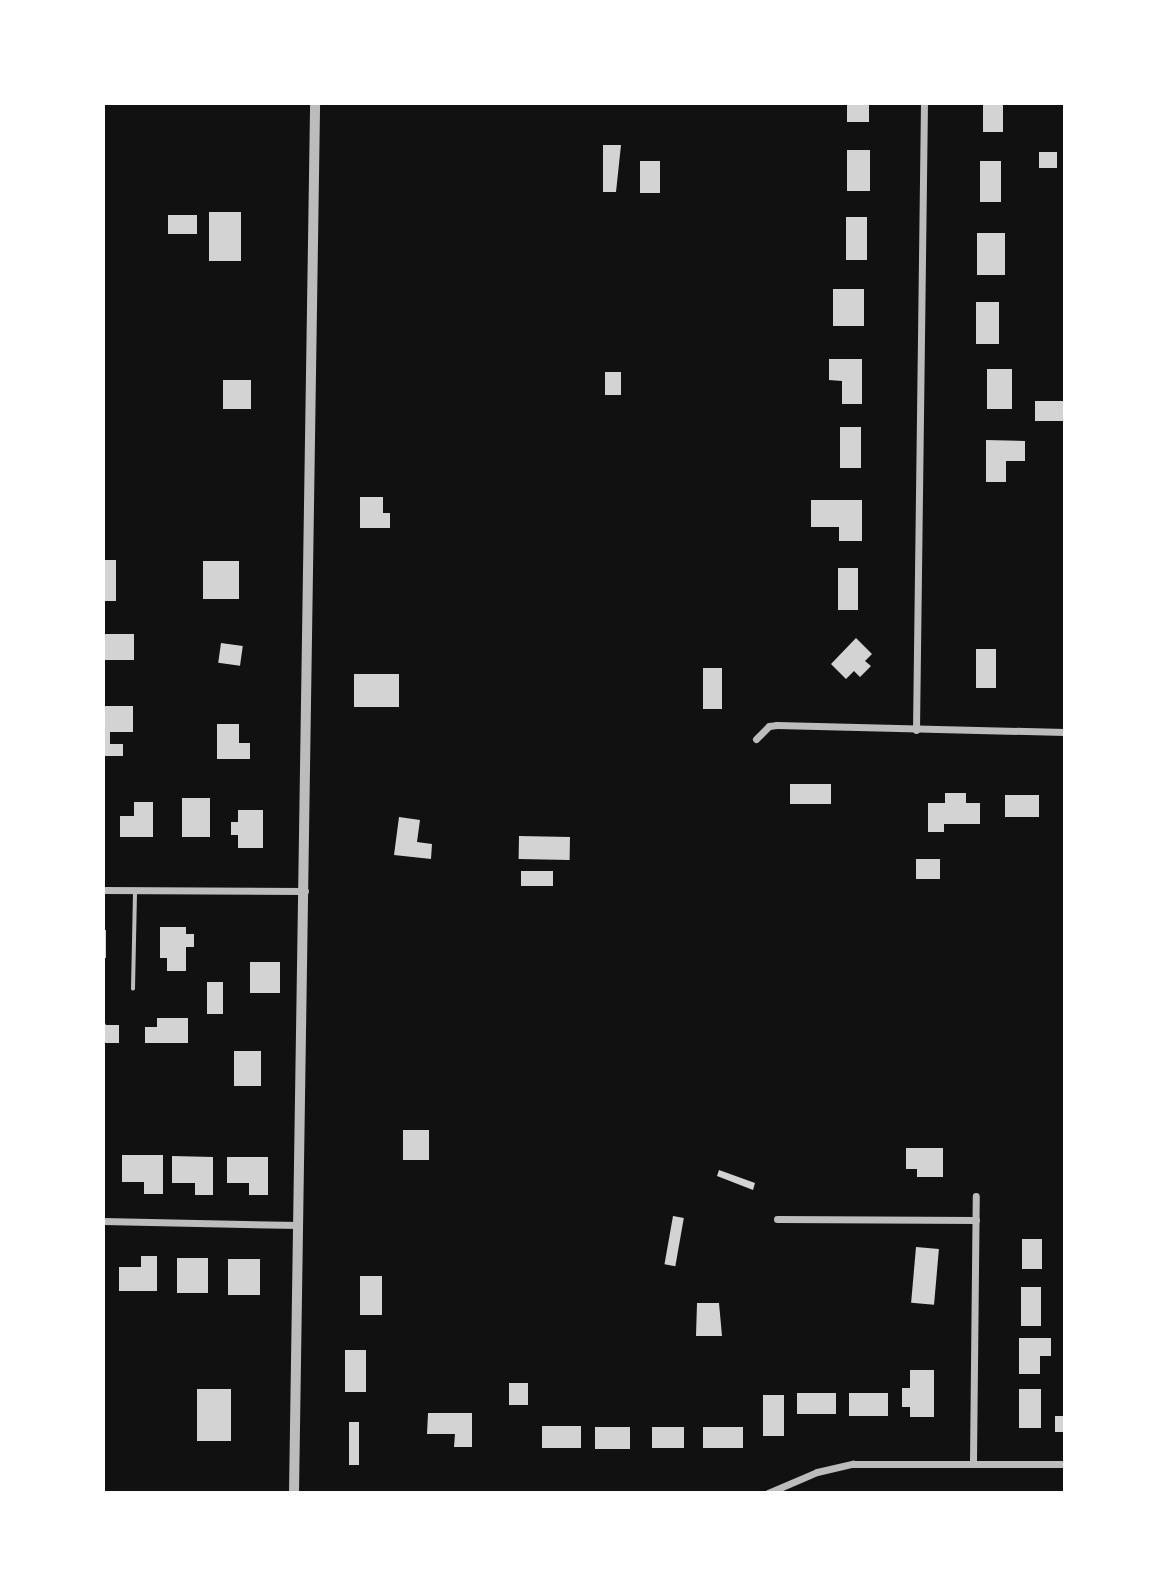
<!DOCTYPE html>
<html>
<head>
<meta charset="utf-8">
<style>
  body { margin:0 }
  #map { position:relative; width:1168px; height:1596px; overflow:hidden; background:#111; font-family:"IBM Plex Sans",sans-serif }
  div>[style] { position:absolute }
  .building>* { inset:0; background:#d3d3d3; transform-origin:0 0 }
  .service>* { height:3.5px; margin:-1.75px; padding:0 1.75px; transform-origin:1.75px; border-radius:1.75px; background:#bcbcbc }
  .minor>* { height:7px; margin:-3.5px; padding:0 3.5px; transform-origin:3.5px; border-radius:3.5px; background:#bcbcbc }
  .tertiary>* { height:10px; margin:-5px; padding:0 5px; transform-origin:5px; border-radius:5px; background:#bcbcbc }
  span { translate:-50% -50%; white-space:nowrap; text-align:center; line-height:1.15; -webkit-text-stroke:5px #fff; paint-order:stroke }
  .frame { position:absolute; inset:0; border:105px solid #fff; pointer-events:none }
</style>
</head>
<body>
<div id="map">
  <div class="building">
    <i style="left:847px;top:103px;width:22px;height:19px"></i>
    <i style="left:983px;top:103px;width:20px;height:29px"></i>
    <i style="clip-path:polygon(603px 145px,621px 145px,616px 192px,603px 192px)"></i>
    <i style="left:847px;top:150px;width:23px;height:41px"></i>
    <i style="left:1039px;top:152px;width:18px;height:16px"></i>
    <i style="left:640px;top:161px;width:20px;height:32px"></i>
    <i style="left:980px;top:161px;width:21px;height:41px"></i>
    <i style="left:209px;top:212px;width:32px;height:49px"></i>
    <i style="left:168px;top:215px;width:29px;height:19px"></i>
    <i style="left:846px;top:217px;width:21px;height:43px"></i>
    <i style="left:977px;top:233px;width:28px;height:42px"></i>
    <i style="left:833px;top:289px;width:31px;height:37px"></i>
    <i style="left:976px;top:302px;width:23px;height:42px"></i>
    <i style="clip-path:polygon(829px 359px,862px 359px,862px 404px,842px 404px,842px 381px,829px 380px)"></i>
    <i style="left:987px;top:369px;width:25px;height:40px"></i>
    <i style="left:605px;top:372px;width:16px;height:23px"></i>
    <i style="left:223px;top:380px;width:28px;height:29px"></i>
    <i style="left:1035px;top:401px;width:30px;height:20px"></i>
    <i style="left:840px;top:427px;width:21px;height:41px"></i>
    <i style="clip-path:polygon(986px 440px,1025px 441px,1025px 461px,1006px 461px,1006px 482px,986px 482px)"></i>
    <i style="clip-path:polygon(360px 497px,383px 497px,383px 513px,390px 513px,390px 528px,360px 528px)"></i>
    <i style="clip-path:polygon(811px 500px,862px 500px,862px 541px,839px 541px,839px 527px,811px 527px)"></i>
    <i style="left:103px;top:560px;width:13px;height:41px"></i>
    <i style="left:203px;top:561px;width:36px;height:38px"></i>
    <i style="left:838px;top:568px;width:20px;height:42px"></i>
    <i style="left:103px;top:634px;width:31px;height:26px"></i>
    <i style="clip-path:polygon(856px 638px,872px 654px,865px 661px,871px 666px,860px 677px,854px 671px,846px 679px,831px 664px)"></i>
    <i style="left:221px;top:643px;width:22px;height:20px;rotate:8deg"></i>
    <i style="left:976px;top:649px;width:20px;height:39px"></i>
    <i style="left:703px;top:668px;width:19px;height:41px"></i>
    <i style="left:354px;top:674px;width:45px;height:33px"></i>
    <i style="clip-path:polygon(103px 706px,133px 706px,133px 732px,110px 732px,110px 744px,123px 744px,123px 756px,103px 756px)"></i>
    <i style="clip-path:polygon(217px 724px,239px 724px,239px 743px,250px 743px,250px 759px,217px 759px)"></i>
    <i style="left:790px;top:784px;width:41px;height:20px"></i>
    <i style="clip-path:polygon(945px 793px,966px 793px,966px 803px,980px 803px,980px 824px,944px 824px,944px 832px,928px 832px,928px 803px,945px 803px)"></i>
    <i style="left:1005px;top:795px;width:34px;height:22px"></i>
    <i style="left:182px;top:798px;width:28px;height:39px"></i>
    <i style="clip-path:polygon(134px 802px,153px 802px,153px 837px,120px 837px,120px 816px,134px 816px)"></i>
    <i style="clip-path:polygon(238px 810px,263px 810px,263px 848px,238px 848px,238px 835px,231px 835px,231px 822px,238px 822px)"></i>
    <i style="clip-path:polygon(399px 817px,420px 820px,417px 842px,432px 844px,431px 859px,394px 855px)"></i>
    <i style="left:519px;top:836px;width:51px;height:23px;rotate:1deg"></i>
    <i style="left:916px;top:859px;width:24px;height:20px"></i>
    <i style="left:521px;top:871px;width:32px;height:15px"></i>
    <i style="clip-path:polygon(160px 927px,186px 927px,186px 934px,194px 934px,194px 947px,186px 947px,186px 971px,167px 971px,167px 958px,160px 958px)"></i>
    <i style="left:103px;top:930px;width:3px;height:28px"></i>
    <i style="left:250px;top:962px;width:30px;height:31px"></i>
    <i style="left:207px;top:982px;width:16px;height:32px"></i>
    <i style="clip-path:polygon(157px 1018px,188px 1018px,188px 1043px,145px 1043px,145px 1027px,157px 1027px)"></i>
    <i style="clip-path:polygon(103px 1019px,106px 1025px,119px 1025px,119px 1043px,103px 1043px)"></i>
    <i style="left:234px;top:1051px;width:27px;height:35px"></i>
    <i style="left:403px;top:1130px;width:26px;height:30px"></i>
    <i style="clip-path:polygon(906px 1148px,943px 1148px,943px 1177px,917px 1177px,917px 1169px,906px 1169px)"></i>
    <i style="clip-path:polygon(122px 1155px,163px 1155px,163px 1194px,144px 1194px,144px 1182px,122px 1182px)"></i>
    <i style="clip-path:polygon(172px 1156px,213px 1157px,213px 1195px,195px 1195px,195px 1183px,172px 1183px)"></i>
    <i style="clip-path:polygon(227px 1157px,268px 1157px,268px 1195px,249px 1195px,249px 1183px,227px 1183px)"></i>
    <i style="clip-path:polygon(719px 1170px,755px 1183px,753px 1190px,717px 1176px)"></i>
    <i style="left:673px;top:1216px;width:11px;height:49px;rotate:10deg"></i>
    <i style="left:1022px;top:1239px;width:20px;height:30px"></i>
    <i style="left:916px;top:1247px;width:23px;height:56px;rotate:5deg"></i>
    <i style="clip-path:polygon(141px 1256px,157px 1256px,157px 1291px,119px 1291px,119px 1267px,141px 1267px)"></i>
    <i style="left:177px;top:1258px;width:31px;height:35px"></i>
    <i style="left:228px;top:1259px;width:32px;height:36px"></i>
    <i style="left:360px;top:1276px;width:22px;height:39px"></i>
    <i style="left:1021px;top:1287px;width:20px;height:39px"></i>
    <i style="clip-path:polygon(697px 1303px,719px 1303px,722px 1336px,696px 1336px)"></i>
    <i style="clip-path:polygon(1019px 1338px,1051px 1338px,1051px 1356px,1040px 1356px,1040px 1374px,1019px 1374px)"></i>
    <i style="left:345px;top:1350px;width:21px;height:42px"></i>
    <i style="clip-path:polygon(910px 1370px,934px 1370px,934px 1417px,910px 1417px,910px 1407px,902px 1407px,902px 1388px,910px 1388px)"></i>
    <i style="left:509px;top:1383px;width:19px;height:22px"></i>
    <i style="left:197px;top:1389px;width:34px;height:52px"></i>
    <i style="left:1019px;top:1389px;width:22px;height:39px"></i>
    <i style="left:797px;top:1393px;width:39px;height:21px"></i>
    <i style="left:849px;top:1393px;width:39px;height:23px"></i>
    <i style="left:763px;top:1395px;width:21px;height:41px"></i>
    <i style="clip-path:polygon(428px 1413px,472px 1413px,472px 1447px,454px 1447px,455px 1434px,427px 1434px)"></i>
    <i style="left:1055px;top:1416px;width:10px;height:16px"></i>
    <i style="left:349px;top:1422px;width:10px;height:43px"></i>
    <i style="left:542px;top:1426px;width:39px;height:22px"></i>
    <i style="left:595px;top:1427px;width:35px;height:22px"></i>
    <i style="left:652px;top:1427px;width:32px;height:21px"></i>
    <i style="left:703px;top:1427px;width:40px;height:21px"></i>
  </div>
  <div class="service">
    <i style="left:133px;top:989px;width:99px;rotate:-88.8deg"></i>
  </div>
  <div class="minor">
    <i style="left:916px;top:730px;width:627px;rotate:-89.27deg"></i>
    <i style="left:756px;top:739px;width:18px;rotate:-45deg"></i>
    <i style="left:769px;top:726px;width:8px;rotate:-7deg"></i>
    <i style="left:777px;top:725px;width:288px;rotate:1.4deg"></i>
    <i style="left:103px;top:890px;width:202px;rotate:0.3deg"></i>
    <i style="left:777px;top:1219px;width:199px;rotate:0.3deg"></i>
    <i style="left:103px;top:1221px;width:196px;rotate:1.2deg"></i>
    <i style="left:973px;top:1461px;width:265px;rotate:-89.4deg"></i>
    <i style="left:768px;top:1493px;width:53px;rotate:-23.2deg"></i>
    <i style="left:817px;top:1472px;width:37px;rotate:-13deg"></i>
    <i style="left:853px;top:1464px;width:212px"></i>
  </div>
  <div class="tertiary">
    <i style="left:294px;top:1493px;width:1390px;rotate:-89.13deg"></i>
  </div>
  <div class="frame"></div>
</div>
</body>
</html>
